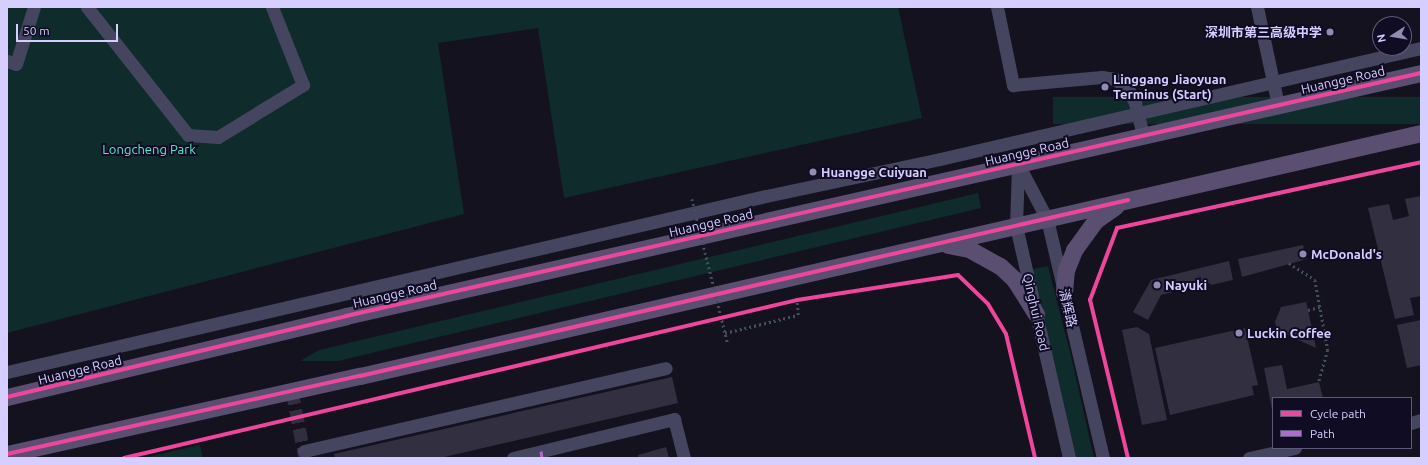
<!DOCTYPE html>
<html>
<head>
<meta charset="utf-8">
<style>
  body { margin:0 }
  #map { position:relative; width:1428px; height:465px; overflow:hidden; background:#14121e; font-family:Ubuntu,"Noto Sans SC",sans-serif }
  div>[style] { position:absolute }
  .green>* { inset:0; background:#0f2b2c; transform-origin:0 0 }
  .building>* { inset:0; background:#322f41 }
  .minor-tunnel>* { height:13px; margin-top:-6.5px; transform-origin:0; background:repeating-linear-gradient(90deg,#312e40 0 13px,transparent 0 19px) }
  .path>* { height:2.5px; margin-top:-1.25px; transform-origin:0; background:repeating-linear-gradient(90deg,#414f5f 0 2px,transparent 0 5px) }
  .minor>* { height:13px; margin:-6.5px; padding:0 6.5px; transform-origin:6.5px; border-radius:6.5px; background:#464560 }
  .major>* { height:17px; margin:-8.5px; padding:0 8.5px; transform-origin:8.5px; border-radius:8.5px; background:#5b4f71 }
  .path-bridge>* { height:2.5px; margin-top:-1.25px; transform-origin:0; background:repeating-linear-gradient(90deg,#414f5f 0 2px,transparent 0 5px) }
  .quiet>* { height:3px; margin-top:-1.5px; transform-origin:0; background:repeating-linear-gradient(90deg,#b06ccc 0 6px,transparent 0 9px) }
  .cycleway>* { height:4px; margin:-2px; padding:0 2px; transform-origin:2px; border-radius:2px; background:#ed469a }
  .dots>* { width:11px; height:11px; translate:-50% -50%; box-sizing:border-box; border:2px solid #100c24; border-radius:50% }
  span { translate:-50% -50%; white-space:nowrap; text-align:center; line-height:1.15; -webkit-text-stroke:4px #100c24; paint-order:stroke }
  .poi-label { font-size:13px; color:#d5ceff; font-weight:700 }
  .right { translate:-100% -50%; text-align:right }
  .left { translate:0 -50%; text-align:left }
  .street-label { font-size:13px; color:#d5ceff }
  .park-label { font-size:13px; color:#4eecc7 }
  .frame { position:absolute; inset:0; border:8px solid #d5ceff; pointer-events:none }
  .legend { position:absolute; left:1272px; top:397px; width:140px; height:52px; box-sizing:border-box; background:#100c24; border:1px solid #5f5a7c; margin:0; padding:5px 7px; list-style:none; font-size:12px; color:#d5ceff }
  .legend li { display:flex; align-items:center; gap:8px; height:20px }
  .legend b { width:20px; border:1px solid #5f5a7c }
  .north { position:absolute; left:1372px; top:16px; width:40px; height:40px; box-sizing:border-box; background:#100c24; border:1px solid #5f5a7c; border-radius:50%; rotate:258deg; font-size:11px; font-weight:700; line-height:16px; text-align:center; color:#d5ceff }
  .north::after { content:''; display:block; margin:auto; width:14px; height:18px; background:#918cb0; clip-path:polygon(50% 0,100% 100%,50% 72%,0 100%) }
  .scale { position:absolute; left:16px; top:24px; width:102px; height:18px; box-sizing:border-box; border:2px solid #d5ceff; border-top:0; padding-left:5px; font-size:12px; line-height:14px; white-space:nowrap; color:#d5ceff; -webkit-text-stroke:3px #100c24; paint-order:stroke }
</style>
</head>
<body>
<div id="map">
  <div class="green">
    <i style="clip-path:polygon(7px 7px,898px 7px,922px 118px,564px 198px,538px 28px,438px 43px,464px 214px,7px 333px)"></i>
    <i style="left:1421px;top:97px;width:27px;height:368px;rotate:90deg"></i>
    <i style="clip-path:polygon(978px 193px,981px 208px,338px 361px,300px 361px,319px 350px)"></i>
    <i style="clip-path:polygon(1048px 266px,1072px 360px,1094px 458px,1076px 458px,1032px 269px)"></i>
    <i style="clip-path:polygon(200px 445px,203px 458px,143px 458px)"></i>
  </div>
  <div class="building">
    <i style="clip-path:polygon(1421px 196px,1421px 296px,1410px 298px,1414px 315px,1395px 319px,1368px 208px,1389px 204px,1393px 220px,1409px 216px,1405px 199px)"></i>
    <i style="clip-path:polygon(1303px 245px,1307px 259px,1242px 277px,1238px 259px)"></i>
    <i style="clip-path:polygon(1229px 261px,1233px 280px,1211px 285px,1210px 283px,1161px 295px,1148px 320px,1133px 312px,1151px 280px)"></i>
    <i style="clip-path:polygon(1306px 302px,1308px 310px,1316px 348px,1277px 330px,1275px 322px,1281px 307px)"></i>
    <i style="clip-path:polygon(1421px 320px,1421px 365px,1407px 368px,1397px 325px)"></i>
    <i style="clip-path:polygon(1137px 327px,1149px 334px,1167px 420px,1142px 425px,1122px 330px)"></i>
    <i style="clip-path:polygon(1245px 328px,1258px 385px,1252px 386px,1254px 395px,1170px 415px,1155px 348px)"></i>
    <i style="clip-path:polygon(1282px 365px,1287px 389px,1319px 382px,1323px 398px,1273px 398px,1272px 410px,1264px 368px)"></i>
    <i style="clip-path:polygon(672px 377px,678px 403px,440px 458px,335px 458px,334px 454px)"></i>
    <i style="clip-path:polygon(666px 447px,669px 458px,638px 458px,638px 455px)"></i>
  </div>
  <div class="minor-tunnel">
    <i style="left:292px;top:391px;width:68px;rotate:79deg"></i>
  </div>
  <div class="path">
    <i style="left:1289px;top:263px;width:31px;rotate:33deg"></i>
    <i style="left:1315px;top:280px;width:71px;rotate:79.5deg"></i>
    <i style="left:1328px;top:350px;width:33px;rotate:106deg"></i>
    <i style="left:1308px;top:310px;width:12px;rotate:-14deg"></i>
    <i style="left:725px;top:333px;width:75px;rotate:-13.9deg"></i>
    <i style="left:798px;top:315px;width:15px;rotate:-94deg"></i>
  </div>
  <div class="minor">
    <i style="left:87px;top:7px;width:163px;rotate:51.7deg"></i>
    <i style="left:188px;top:135px;width:30px;rotate:4deg"></i>
    <i style="left:218px;top:137px;width:100px;rotate:-31.5deg"></i>
    <i style="left:303px;top:85px;width:84px;rotate:-111.7deg"></i>
    <i style="left:997px;top:7px;width:80px;rotate:78.4deg"></i>
    <i style="left:1013px;top:85px;width:89px;rotate:-5.1deg"></i>
    <i style="left:1102px;top:77px;width:13px;rotate:9deg"></i>
    <i style="left:1115px;top:79px;width:16px;rotate:38deg"></i>
    <i style="left:1128px;top:89px;width:16px;rotate:63deg"></i>
    <i style="left:1135px;top:103px;width:34px;rotate:76deg"></i>
    <i style="left:1257px;top:7px;width:100px;rotate:77.9deg"></i>
    <i style="left:7px;top:61px;width:9px;rotate:18deg"></i>
    <i style="left:16px;top:64px;width:60px;rotate:-72.5deg"></i>
    <i style="left:1018px;top:164px;width:62px;rotate:62.2deg"></i>
    <i style="left:1047px;top:219px;width:245px;rotate:76.8deg"></i>
    <i style="left:1018px;top:166px;width:60px;rotate:91.9deg"></i>
    <i style="left:1016px;top:226px;width:238px;rotate:77.1deg"></i>
    <i style="left:7px;top:372px;width:779px;rotate:-13.06deg"></i>
    <i style="left:766px;top:196px;width:178px;rotate:-12deg"></i>
    <i style="left:940px;top:159px;width:494px;rotate:-13deg"></i>
    <i style="left:1411px;top:423px;width:10px;rotate:-17deg"></i>
    <i style="left:304px;top:451px;width:371px;rotate:-12.9deg"></i>
    <i style="left:513px;top:458px;width:166px;rotate:-13.6deg"></i>
    <i style="left:674px;top:419px;width:40px;rotate:75.6deg"></i>
    <i style="left:1249px;top:458px;width:47px;rotate:-12.3deg"></i>
  </div>
  <div class="major">
    <i style="left:948px;top:245px;width:21px;rotate:11deg"></i>
    <i style="left:969px;top:249px;width:35px;rotate:29deg"></i>
    <i style="left:1000px;top:266px;width:19px;rotate:43deg"></i>
    <i style="left:1014px;top:279px;width:41px;rotate:57.8deg"></i>
    <i style="left:1064px;top:292px;width:22px;rotate:-85deg"></i>
    <i style="left:1066px;top:270px;width:22px;rotate:-68deg"></i>
    <i style="left:1074px;top:250px;width:37px;rotate:-54deg"></i>
    <i style="left:1096px;top:220px;width:24px;rotate:-35deg"></i>
    <i style="left:7px;top:397px;width:349px;rotate:-13.4deg"></i>
    <i style="left:346px;top:316px;width:1102px;rotate:-12.74deg"></i>
    <i style="left:7px;top:454px;width:362px;rotate:-12.5deg"></i>
    <i style="left:360px;top:376px;width:1088px;rotate:-12.9deg"></i>
  </div>
  <div class="path-bridge">
    <i style="left:692px;top:199px;width:149px;rotate:76.1deg"></i>
  </div>
  <div class="quiet">
    <i style="left:541px;top:451px;width:7px;rotate:82deg"></i>
  </div>
  <div class="cycleway">
    <i style="left:7px;top:397px;width:349px;rotate:-13.4deg"></i>
    <i style="left:346px;top:316px;width:1102px;rotate:-12.74deg"></i>
    <i style="left:7px;top:454px;width:362px;rotate:-12.5deg"></i>
    <i style="left:360px;top:376px;width:788px;rotate:-12.91deg"></i>
    <i style="left:124px;top:458px;width:691px;rotate:-13.21deg"></i>
    <i style="left:797px;top:300px;width:163px;rotate:-8.8deg"></i>
    <i style="left:958px;top:275px;width:42px;rotate:44deg"></i>
    <i style="left:988px;top:304px;width:35px;rotate:59deg"></i>
    <i style="left:1006px;top:334px;width:127px;rotate:76.8deg"></i>
    <i style="left:1128px;top:458px;width:163px;rotate:-103.5deg"></i>
    <i style="left:1090px;top:300px;width:77px;rotate:-69.4deg"></i>
    <i style="left:1117px;top:228px;width:311px;rotate:-12.2deg"></i>
  </div>
  <div class="dots">
    <i style="left:1330px;top:32px;background:#918cb0"></i>
    <i style="left:1105px;top:87px;background:#918cb0"></i>
    <i style="left:813px;top:172px;background:#918cb0"></i>
    <i style="left:1303px;top:254px;background:#918cb0"></i>
    <i style="left:1157px;top:285px;background:#918cb0"></i>
    <i style="left:1239px;top:333px;background:#918cb0"></i>
  </div>
  <div class="poi-label">
    <span class="right" style="left:1322px;top:32px">深圳市第三高级中学</span>
    <span class="left" style="left:1113px;top:87px">Linggang Jiaoyuan<br>Terminus (Start)</span>
    <span class="left" style="left:821px;top:172px">Huangge Cuiyuan</span>
    <span class="left" style="left:1311px;top:254px">McDonald's</span>
    <span class="left" style="left:1165px;top:285px">Nayuki</span>
    <span class="left" style="left:1247px;top:333px">Luckin Coffee</span>
  </div>
  <div class="street-label">
    <span style="left:1343px;top:80px;rotate:-13deg">Huangge Road</span>
    <span style="left:1027px;top:152px;rotate:-13deg">Huangge Road</span>
    <span style="left:711px;top:223px;rotate:-13deg">Huangge Road</span>
    <span style="left:395px;top:294px;rotate:-13deg">Huangge Road</span>
    <span style="left:1068px;top:308px;rotate:77deg">清辉路</span>
    <span style="left:1036px;top:312px;rotate:77deg">Qinghui Road</span>
    <span style="left:80px;top:370px;rotate:-14deg">Huangge Road</span>
  </div>
  <div class="park-label">
    <span style="left:149px;top:149px">Longcheng Park</span>
  </div>
  <div class="frame"></div>
  <ul class="legend">
  <li><b style="height:5px;background:#ed469a"></b>Cycle path</li>
  <li><b style="height:5px;background:#b06ccc"></b>Path</li>
  </ul>
  <div class="north">N</div>
  <div class="scale">50 m</div>
</div>
</body>
</html>
